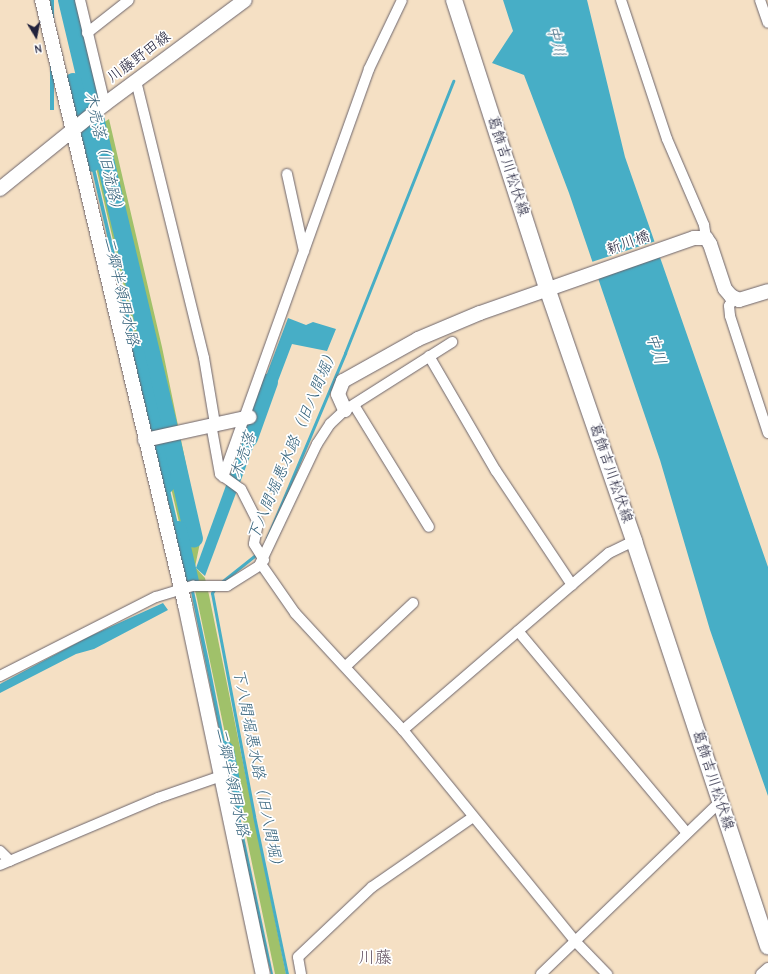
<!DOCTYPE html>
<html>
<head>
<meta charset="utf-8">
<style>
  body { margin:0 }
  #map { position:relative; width:768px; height:974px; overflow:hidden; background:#f5e0c4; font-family:"Comic Neue","Klee One",sans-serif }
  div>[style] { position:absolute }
  .green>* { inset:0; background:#a0c16a }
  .water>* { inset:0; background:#47aec6; transform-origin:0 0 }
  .pier>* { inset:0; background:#f5e0c4; transform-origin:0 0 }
  .stream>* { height:3px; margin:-1.5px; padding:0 1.5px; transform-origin:1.5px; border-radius:1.5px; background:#47aec6 }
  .river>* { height:18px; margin:-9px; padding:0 9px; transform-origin:9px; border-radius:9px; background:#47aec6 }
  .roads { filter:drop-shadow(0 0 1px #6c646b) drop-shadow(0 0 1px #6c646b) }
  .street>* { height:10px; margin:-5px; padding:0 5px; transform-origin:5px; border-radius:5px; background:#fff }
  .secondary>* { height:14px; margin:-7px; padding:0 7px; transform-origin:7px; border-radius:7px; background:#fff }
  .primary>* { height:16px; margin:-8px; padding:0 8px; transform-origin:8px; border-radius:8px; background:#fff }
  span { translate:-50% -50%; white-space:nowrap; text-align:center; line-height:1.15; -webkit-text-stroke:3.5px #fff; paint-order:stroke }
  .street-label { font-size:15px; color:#22223b }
  .water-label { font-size:16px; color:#33617a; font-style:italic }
  .quarter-label { font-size:17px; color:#645262 }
  .north { position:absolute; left:16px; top:16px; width:40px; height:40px; -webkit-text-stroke:3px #fff; paint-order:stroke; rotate:170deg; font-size:11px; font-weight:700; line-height:16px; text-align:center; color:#22223b }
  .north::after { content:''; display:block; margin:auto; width:14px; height:18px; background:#22223b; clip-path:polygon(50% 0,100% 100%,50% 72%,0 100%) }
</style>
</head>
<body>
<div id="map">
  <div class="green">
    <i style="clip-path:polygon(109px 119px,162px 347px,201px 538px,195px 567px,205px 578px,209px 595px,286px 974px,275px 974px,197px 599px,88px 133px)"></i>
  </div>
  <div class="water">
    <i style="left:50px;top:0;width:4px;height:110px"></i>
    <i style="clip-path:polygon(503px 0,587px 0,588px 4px,625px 157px,768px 567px,768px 796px,710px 630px,660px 460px,569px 193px,524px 75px,492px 63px,513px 31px)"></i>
    <i style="clip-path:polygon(88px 138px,141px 366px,137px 366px,85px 140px)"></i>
    <i style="clip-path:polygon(288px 318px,306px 325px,313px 322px,336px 329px,327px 351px,292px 344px,270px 402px,259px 403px,257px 400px)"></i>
    <i style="clip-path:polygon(143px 371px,152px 414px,148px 413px,139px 372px)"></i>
    <i style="clip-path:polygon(263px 421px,205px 576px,196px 568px,248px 425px)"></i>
    <i style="clip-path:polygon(163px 460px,185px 554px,182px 555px,157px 461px)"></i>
    <i style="clip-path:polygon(194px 591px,209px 661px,231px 773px,228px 773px,191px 592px)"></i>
    <i style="clip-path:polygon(163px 603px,168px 610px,94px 649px,76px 654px,0 693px,0 684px,88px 637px)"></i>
    <i style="clip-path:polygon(229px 779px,232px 779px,273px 974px,271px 974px,262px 937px)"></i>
  </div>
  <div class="pier">
    <i style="left:656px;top:241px;width:16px;height:70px;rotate:72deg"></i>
  </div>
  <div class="stream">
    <i style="left:267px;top:538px;width:201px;rotate:-67.1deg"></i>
    <i style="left:345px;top:353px;width:293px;rotate:-68.3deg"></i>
    <i style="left:219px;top:584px;width:50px;rotate:-38.5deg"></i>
    <i style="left:215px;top:588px;width:6px;rotate:121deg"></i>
    <i style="left:212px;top:593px;width:227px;rotate:79.3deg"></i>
    <i style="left:254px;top:816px;width:161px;rotate:78.2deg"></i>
  </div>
  <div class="river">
    <i style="left:67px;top:0;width:437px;rotate:76.6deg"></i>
    <i style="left:73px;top:82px;width:83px;rotate:76.8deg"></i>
    <i style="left:133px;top:343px;width:145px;rotate:76.8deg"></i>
    <i style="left:249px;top:438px;width:59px;rotate:-70.3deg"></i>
    <i style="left:172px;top:442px;width:99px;rotate:77.2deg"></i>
    <i style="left:178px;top:530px;width:53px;rotate:77deg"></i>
    <i style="left:225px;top:750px;width:54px;rotate:79.3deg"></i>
  </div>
  <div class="roads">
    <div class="street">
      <i style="left:80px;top:0;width:107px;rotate:76.5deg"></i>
      <i style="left:621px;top:0;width:146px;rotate:71.7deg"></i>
      <i style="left:667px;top:139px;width:94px;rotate:66.7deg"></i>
      <i style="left:704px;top:225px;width:13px;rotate:81deg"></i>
      <i style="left:760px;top:0;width:24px;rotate:71deg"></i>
      <i style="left:87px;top:33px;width:53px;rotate:-38.2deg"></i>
      <i style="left:136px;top:81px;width:285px;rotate:76.2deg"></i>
      <i style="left:204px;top:358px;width:67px;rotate:80.5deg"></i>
      <i style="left:287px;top:174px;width:79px;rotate:77.6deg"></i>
      <i style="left:734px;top:297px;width:10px;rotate:119deg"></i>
      <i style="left:729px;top:306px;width:10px;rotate:84deg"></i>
      <i style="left:730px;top:316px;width:123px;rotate:72deg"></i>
      <i style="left:429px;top:356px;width:133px;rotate:59.8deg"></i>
      <i style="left:496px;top:471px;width:137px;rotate:56.3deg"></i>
      <i style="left:354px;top:405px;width:143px;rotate:58.4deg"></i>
      <i style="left:211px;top:424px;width:51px;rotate:79.8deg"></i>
      <i style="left:220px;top:474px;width:26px;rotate:36deg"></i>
      <i style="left:241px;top:489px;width:38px;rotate:63deg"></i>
      <i style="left:258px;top:523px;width:21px;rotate:101deg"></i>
      <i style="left:254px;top:544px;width:19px;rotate:58deg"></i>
      <i style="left:223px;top:477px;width:433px;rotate:-70.3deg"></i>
      <i style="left:369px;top:69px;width:76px;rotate:-64.4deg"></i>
      <i style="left:261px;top:564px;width:60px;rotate:55.2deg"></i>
      <i style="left:295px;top:613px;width:159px;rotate:47.3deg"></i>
      <i style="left:403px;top:730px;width:274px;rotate:50.8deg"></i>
      <i style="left:576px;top:942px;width:45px;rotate:45.9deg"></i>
      <i style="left:518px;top:631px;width:263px;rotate:50.1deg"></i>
      <i style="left:346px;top:666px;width:92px;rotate:-43.2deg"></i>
      <i style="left:0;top:676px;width:175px;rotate:-26.9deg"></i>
      <i style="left:156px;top:597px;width:39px;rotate:-17deg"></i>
      <i style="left:193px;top:586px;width:34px"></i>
      <i style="left:227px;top:586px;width:38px;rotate:-32deg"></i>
      <i style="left:259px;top:566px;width:135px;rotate:-64.6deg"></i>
      <i style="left:317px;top:444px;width:24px;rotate:-57deg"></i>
      <i style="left:330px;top:424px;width:21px;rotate:-43deg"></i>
      <i style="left:345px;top:410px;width:127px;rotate:-32.4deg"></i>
      <i style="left:403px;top:730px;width:272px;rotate:-40.7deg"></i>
      <i style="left:609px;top:553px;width:28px;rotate:-26deg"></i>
      <i style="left:0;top:851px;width:14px;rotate:45deg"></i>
      <i style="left:0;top:865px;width:172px;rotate:-23deg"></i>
      <i style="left:158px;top:798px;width:67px;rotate:-19.2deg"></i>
      <i style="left:301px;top:974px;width:17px;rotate:-100deg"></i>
      <i style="left:298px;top:957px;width:102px;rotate:-43.4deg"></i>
      <i style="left:372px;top:887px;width:123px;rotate:-34.7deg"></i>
      <i style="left:541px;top:974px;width:248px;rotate:-43.9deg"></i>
      <i style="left:761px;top:974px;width:9px;rotate:-41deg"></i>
    </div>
    <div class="secondary">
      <i style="left:42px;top:0;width:622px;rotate:76.7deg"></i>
      <i style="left:185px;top:605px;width:377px;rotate:78.1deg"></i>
      <i style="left:0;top:189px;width:135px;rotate:-39deg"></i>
      <i style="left:105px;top:104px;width:174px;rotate:-36.6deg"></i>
      <i style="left:345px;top:410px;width:17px;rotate:-114deg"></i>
      <i style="left:338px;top:394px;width:14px;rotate:-69deg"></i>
      <i style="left:343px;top:381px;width:86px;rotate:-29.2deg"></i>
      <i style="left:418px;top:339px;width:67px;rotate:-22.8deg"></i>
      <i style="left:480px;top:313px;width:227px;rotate:-19.3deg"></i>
      <i style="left:694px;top:238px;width:12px"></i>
      <i style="left:706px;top:238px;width:7px;rotate:56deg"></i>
      <i style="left:710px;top:244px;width:47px;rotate:71.6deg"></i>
      <i style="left:725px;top:289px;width:9px;rotate:49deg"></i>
      <i style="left:731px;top:296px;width:9px;rotate:27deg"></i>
      <i style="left:739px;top:300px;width:30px;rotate:-17deg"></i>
      <i style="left:145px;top:440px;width:107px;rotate:-12.4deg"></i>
    </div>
    <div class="primary">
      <i style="left:454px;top:0;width:303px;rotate:72.1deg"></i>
      <i style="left:547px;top:288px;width:268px;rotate:71deg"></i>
      <i style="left:634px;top:541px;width:427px;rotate:71.7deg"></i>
    </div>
  </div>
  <div class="street-label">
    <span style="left:139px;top:57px;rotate:-37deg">川藤野田線</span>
    <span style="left:508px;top:166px;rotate:72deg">葛飾吉川松伏線</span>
    <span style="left:628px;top:243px;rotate:-19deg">新川橋</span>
    <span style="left:611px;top:473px;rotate:71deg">葛飾吉川松伏線</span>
    <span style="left:713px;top:780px;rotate:72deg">葛飾吉川松伏線</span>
  </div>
  <div class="water-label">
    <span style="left:556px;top:41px;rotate:76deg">中川</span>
    <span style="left:104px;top:154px;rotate:77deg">木売落（旧流路）</span>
    <span style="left:121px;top:291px;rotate:77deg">二郷半領用水路</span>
    <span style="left:656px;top:349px;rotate:72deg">中川</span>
    <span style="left:293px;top:444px;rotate:-67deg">下八間堀悪水路（旧八間堀）</span>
    <span style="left:243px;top:455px;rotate:-71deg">木売落</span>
    <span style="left:258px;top:771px;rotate:79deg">下八間堀悪水路（旧八間堀）</span>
    <span style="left:232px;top:782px;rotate:78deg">二郷半領用水路</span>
  </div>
  <div class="quarter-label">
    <span style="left:375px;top:958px">川藤</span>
  </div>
  <div class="north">N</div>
</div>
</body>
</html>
